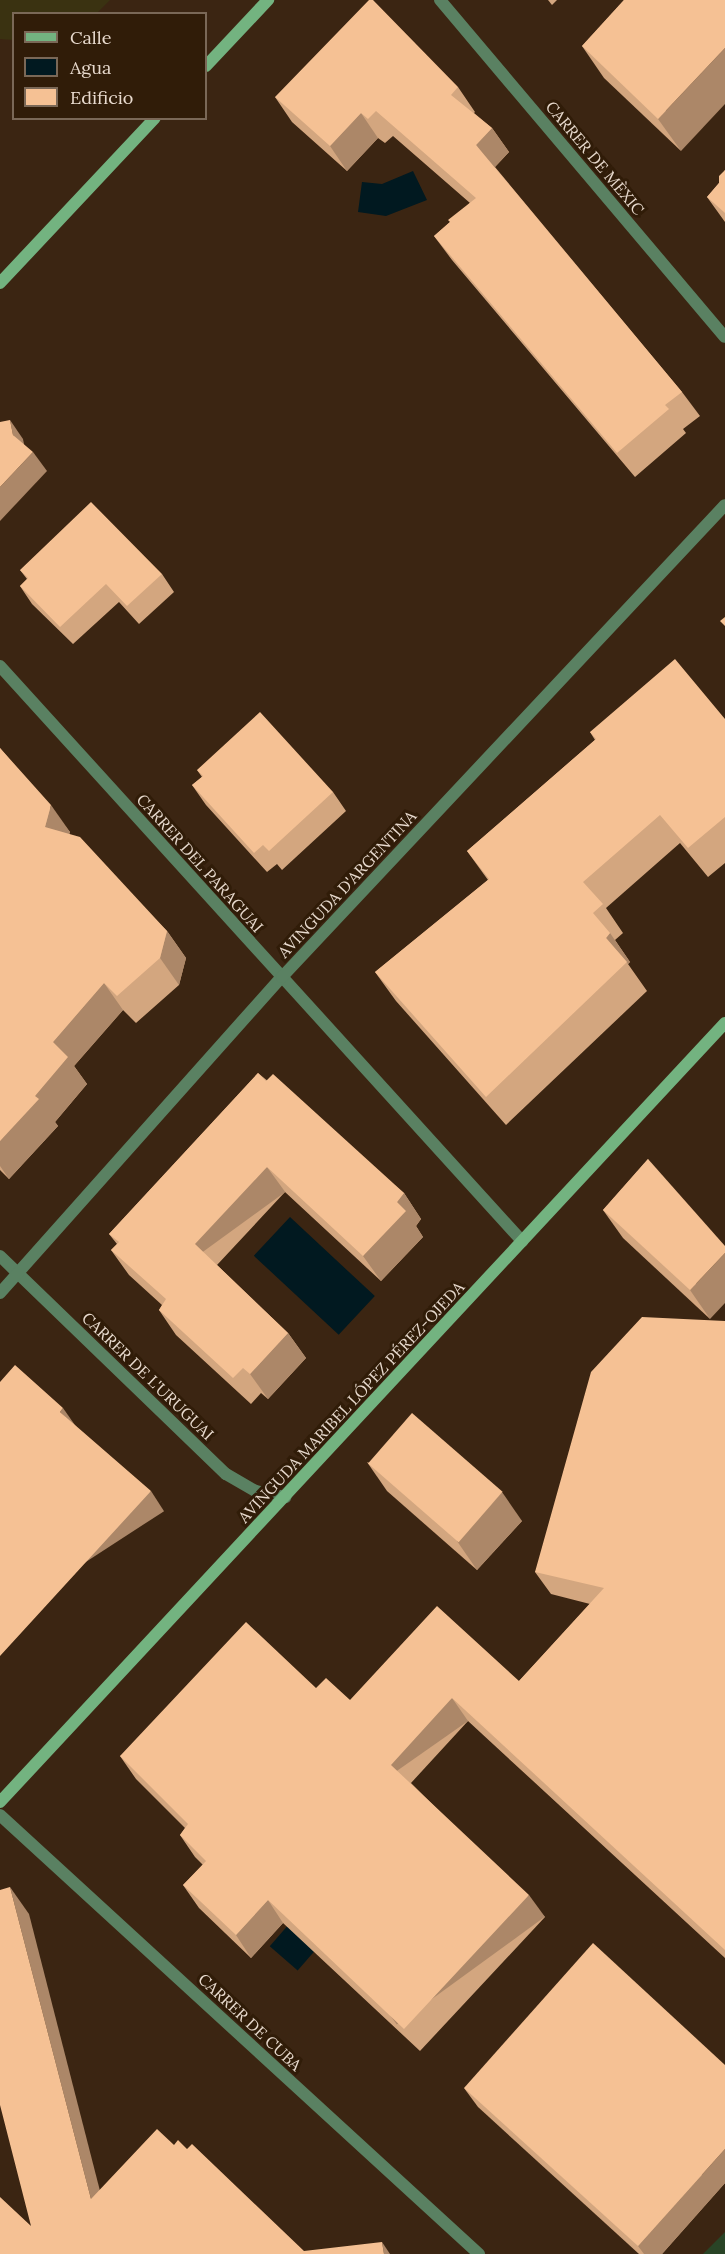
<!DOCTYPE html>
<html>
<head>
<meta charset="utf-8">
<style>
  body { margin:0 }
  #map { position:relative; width:725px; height:2254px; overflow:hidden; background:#3b2512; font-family:Lora,serif }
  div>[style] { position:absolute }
  .green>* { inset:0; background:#294426 }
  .sand>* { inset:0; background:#3a3211 }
  .water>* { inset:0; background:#011920; transform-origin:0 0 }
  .street>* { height:12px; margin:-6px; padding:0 6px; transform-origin:6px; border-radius:6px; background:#5a8162 }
  .secondary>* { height:12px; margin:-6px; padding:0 6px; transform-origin:6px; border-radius:6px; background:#73b380 }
  .wall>* { inset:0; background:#d3a67f }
  .shaded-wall>* { inset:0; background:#ac8768; transform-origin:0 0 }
  .building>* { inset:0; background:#f5c194; transform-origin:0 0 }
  span { translate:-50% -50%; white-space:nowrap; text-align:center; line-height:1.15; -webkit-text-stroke:6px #301c08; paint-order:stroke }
  .street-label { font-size:16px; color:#e8dace }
  .legend { position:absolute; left:12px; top:12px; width:195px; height:108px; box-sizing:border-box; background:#301c08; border:2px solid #7a6857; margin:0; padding:8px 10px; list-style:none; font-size:18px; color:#e8dace }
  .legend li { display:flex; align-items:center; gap:12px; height:30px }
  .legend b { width:30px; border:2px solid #7a6857 }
</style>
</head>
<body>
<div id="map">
  <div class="green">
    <i style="clip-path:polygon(725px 2232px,725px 2254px,703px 2254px)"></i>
  </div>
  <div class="sand">
    <i style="clip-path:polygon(0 0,110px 0,97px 13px,14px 14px,13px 40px,0 39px)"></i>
  </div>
  <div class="water">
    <i style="clip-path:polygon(413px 171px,427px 200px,386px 216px,358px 212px,362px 182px,382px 184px)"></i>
    <i style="left:290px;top:1217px;width:116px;height:53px;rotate:43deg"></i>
    <i style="left:336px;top:1870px;width:37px;height:101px;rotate:41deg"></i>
  </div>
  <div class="street">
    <i style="left:440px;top:0;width:441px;rotate:49.8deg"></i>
    <i style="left:0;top:666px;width:777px;rotate:47.77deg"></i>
    <i style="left:0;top:1256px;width:314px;rotate:44deg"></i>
    <i style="left:226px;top:1474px;width:34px;rotate:30deg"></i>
    <i style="left:256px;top:1491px;width:30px;rotate:12deg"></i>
    <i style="left:0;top:1293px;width:424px;rotate:-48.3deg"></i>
    <i style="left:282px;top:977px;width:647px;rotate:-46.82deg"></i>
    <i style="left:0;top:1815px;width:650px;rotate:42.51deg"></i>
  </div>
  <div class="secondary">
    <i style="left:206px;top:66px;width:91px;rotate:-46.8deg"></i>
    <i style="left:0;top:283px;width:226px;rotate:-46.8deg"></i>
    <i style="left:0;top:1802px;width:1064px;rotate:-47.06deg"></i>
  </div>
  <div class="wall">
    <i style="clip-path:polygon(548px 0,557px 0,552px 5px)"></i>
    <i style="clip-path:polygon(624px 0,681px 151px,604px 78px,582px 46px)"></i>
    <i style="clip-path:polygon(458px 87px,475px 112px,474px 113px,492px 128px,509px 152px,495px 167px,682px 392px,700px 416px,683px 429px,686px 433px,635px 477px,452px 260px,434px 236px,450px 222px,470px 203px,393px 136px,385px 143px,378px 138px,347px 171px,292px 122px,275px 97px)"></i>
    <i style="clip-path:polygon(725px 170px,725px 222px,707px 197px,719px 183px)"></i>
    <i style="clip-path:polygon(20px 570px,162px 574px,174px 592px,139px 624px,119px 602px,73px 644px,32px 604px,20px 586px,27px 579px)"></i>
    <i style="clip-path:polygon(725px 719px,725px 863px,708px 877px,680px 843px,606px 908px,623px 933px,615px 940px,630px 962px,628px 964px,647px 991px,506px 1125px,396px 1001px,375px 972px,488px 880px,467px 851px,595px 740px,590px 732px)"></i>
    <i style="clip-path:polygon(0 748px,70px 832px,69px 834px,167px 931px,186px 958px,179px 985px,136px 1023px,123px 1010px,74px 1066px,87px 1084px,55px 1122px,58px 1126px,9px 1179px,0 1170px)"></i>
    <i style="clip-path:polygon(197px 770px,333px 792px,346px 811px,282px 870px,277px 864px,267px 872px,206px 805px,192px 785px,202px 777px)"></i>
    <i style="clip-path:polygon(258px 1073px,404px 1193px,421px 1219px,416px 1226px,423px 1237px,381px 1281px,285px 1192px,217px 1265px,288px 1333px,306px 1358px,268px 1399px,261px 1393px,251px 1404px,176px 1335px,159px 1310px,162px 1305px,129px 1275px,111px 1250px,117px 1244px,109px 1234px)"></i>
    <i style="clip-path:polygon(648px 1159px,710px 1319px,623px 1238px,603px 1210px)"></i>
    <i style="clip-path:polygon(725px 1321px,725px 1958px,468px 1721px,411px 1783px,545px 1917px,420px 2051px,283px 1923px,251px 1958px,199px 1908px,183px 1885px,203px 1865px,195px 1857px,180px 1835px,185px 1828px,136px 1779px,120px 1756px,316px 1688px,350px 1700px,519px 1681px,590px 1604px,551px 1594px,535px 1572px)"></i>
    <i style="clip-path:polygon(367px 1462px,522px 1521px,477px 1570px,387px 1491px)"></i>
    <i style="clip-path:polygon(464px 2088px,725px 2183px,662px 2254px,639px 2254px,478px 2107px)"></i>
  </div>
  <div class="shaded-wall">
    <i style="clip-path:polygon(725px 48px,725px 104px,681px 151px,658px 119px)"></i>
    <i style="clip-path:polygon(361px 113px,378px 138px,347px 171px,330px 146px)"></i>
    <i style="clip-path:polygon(492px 128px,509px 152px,493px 169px,476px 145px)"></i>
    <i style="clip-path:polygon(10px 420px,23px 439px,26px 454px,13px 435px)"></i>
    <i style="clip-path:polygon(33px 452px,47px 471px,0 521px,0 487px)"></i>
    <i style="clip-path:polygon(51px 805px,70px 832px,64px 854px,45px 827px)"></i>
    <i style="clip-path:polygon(167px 931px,186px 958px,179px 985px,160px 958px)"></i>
    <i style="clip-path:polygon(610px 933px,630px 962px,628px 964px,606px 938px)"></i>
    <i style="clip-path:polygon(104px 983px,123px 1010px,74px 1066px,87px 1084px,55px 1122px,58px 1126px,9px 1179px,0 1166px,0 1141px,35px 1096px,53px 1042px)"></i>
    <i style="left:267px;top:1167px;width:31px;height:105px;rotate:54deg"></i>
    <i style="clip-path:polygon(404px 1193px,421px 1219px,416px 1226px,423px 1237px,381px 1281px,363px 1256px,397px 1202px)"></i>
    <i style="clip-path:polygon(725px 1253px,725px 1303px,710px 1319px,690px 1290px)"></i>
    <i style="clip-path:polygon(288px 1333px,306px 1358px,268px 1399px,250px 1374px)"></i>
    <i style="clip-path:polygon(63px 1408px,77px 1428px,60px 1412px)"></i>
    <i style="left:151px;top:1491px;width:24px;height:224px;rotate:57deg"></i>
    <i style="clip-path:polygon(502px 1492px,522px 1521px,477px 1570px,457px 1541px)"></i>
    <i style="left:452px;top:1698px;width:28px;height:91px;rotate:55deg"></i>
    <i style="clip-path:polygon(10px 1887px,29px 1914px,109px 2226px,91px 2199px)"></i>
    <i style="left:529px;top:1895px;width:27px;height:183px;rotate:54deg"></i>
    <i style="clip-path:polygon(268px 1900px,283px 1923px,251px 1958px,236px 1935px)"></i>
    <i style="clip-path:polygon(725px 2149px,725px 2183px,662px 2254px,644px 2254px,638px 2246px)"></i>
    <i style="clip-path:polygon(382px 2242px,390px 2254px,384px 2254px)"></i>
  </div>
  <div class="building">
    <i style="clip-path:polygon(369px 0,373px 0,458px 87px,451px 95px,492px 128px,476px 145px,682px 392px,665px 405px,669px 409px,617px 453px,434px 236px,450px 222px,448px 220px,476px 198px,376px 111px,368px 119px,361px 113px,330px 146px,275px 97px)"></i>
    <i style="clip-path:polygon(624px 0,725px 0,725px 48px,658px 119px,582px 46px)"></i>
    <i style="clip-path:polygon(725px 170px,725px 213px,707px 197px,719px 183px,719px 176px)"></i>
    <i style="clip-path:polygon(10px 420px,13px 435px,33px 452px,0 487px,0 422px)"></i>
    <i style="clip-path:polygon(91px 502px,162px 574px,127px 606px,106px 584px,60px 627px,20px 586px,28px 578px,20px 570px)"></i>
    <i style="clip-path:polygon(725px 617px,725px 626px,720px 621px)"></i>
    <i style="clip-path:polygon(675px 659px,725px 719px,725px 817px,688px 848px,660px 815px,583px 882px,603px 904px,593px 913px,610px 933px,606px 938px,627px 962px,486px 1097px,375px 972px,489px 879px,467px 851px,596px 739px,590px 732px)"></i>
    <i style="clip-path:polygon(260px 712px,333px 792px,269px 851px,263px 845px,254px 853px,192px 785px,203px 776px,197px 770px)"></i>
    <i style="clip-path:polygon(0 748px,51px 805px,45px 827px,80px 837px,167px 931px,160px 958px,117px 996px,104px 983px,53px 1042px,68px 1057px,35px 1096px,39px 1099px,0 1141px)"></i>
    <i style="clip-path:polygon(258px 1073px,266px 1081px,273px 1074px,404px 1193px,397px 1202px,406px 1211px,363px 1256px,267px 1167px,195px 1244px,288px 1333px,250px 1374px,243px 1368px,233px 1378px,159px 1310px,166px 1299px,111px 1250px,119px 1242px,109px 1234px)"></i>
    <i style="clip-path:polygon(648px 1159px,725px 1246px,725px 1253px,690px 1290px,603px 1210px)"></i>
    <i style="clip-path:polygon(642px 1317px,725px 1321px,725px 1950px,452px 1698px,391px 1765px,529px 1895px,404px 2029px,268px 1900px,236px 1935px,183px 1885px,206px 1861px,180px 1835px,188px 1824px,120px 1756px,246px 1622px,316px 1688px,326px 1678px,350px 1700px,437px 1606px,519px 1681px,604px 1588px,535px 1572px,591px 1372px)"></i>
    <i style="clip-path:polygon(15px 1365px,63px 1408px,60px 1412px,151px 1491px,0 1656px,0 1382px)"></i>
    <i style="left:412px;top:1413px;width:120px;height:67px;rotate:41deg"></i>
    <i style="clip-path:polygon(10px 1887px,91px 2199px,157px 2129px,174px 2145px,178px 2140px,187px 2149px,192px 2144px,304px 2251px,382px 2242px,384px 2254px,0 2254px,0 2197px,31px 2226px,0 2105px,0 1890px)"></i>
    <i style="clip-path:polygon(593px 1943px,725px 2065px,725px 2149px,638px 2246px,464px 2088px)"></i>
  </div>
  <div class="street-label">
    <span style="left:595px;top:158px;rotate:50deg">CARRER DE MÈXIC</span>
    <span style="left:200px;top:863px;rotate:48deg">CARRER DEL PARAGUAI</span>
    <span style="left:347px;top:884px;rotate:-47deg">AVINGUDA D'ARGENTINA</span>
    <span style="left:148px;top:1376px;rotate:44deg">CARRER DE L'URUGUAI</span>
    <span style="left:351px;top:1402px;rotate:-47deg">AVINGUDA MARIBEL LÓPEZ PÉREZ-OJEDA</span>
    <span style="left:250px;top:2022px;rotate:43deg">CARRER DE CUBA</span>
  </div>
  <ul class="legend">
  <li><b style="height:8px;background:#73b380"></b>Calle</li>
  <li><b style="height:16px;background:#011920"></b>Agua</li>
  <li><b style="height:16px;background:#f5c194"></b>Edificio</li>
  </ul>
</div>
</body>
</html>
